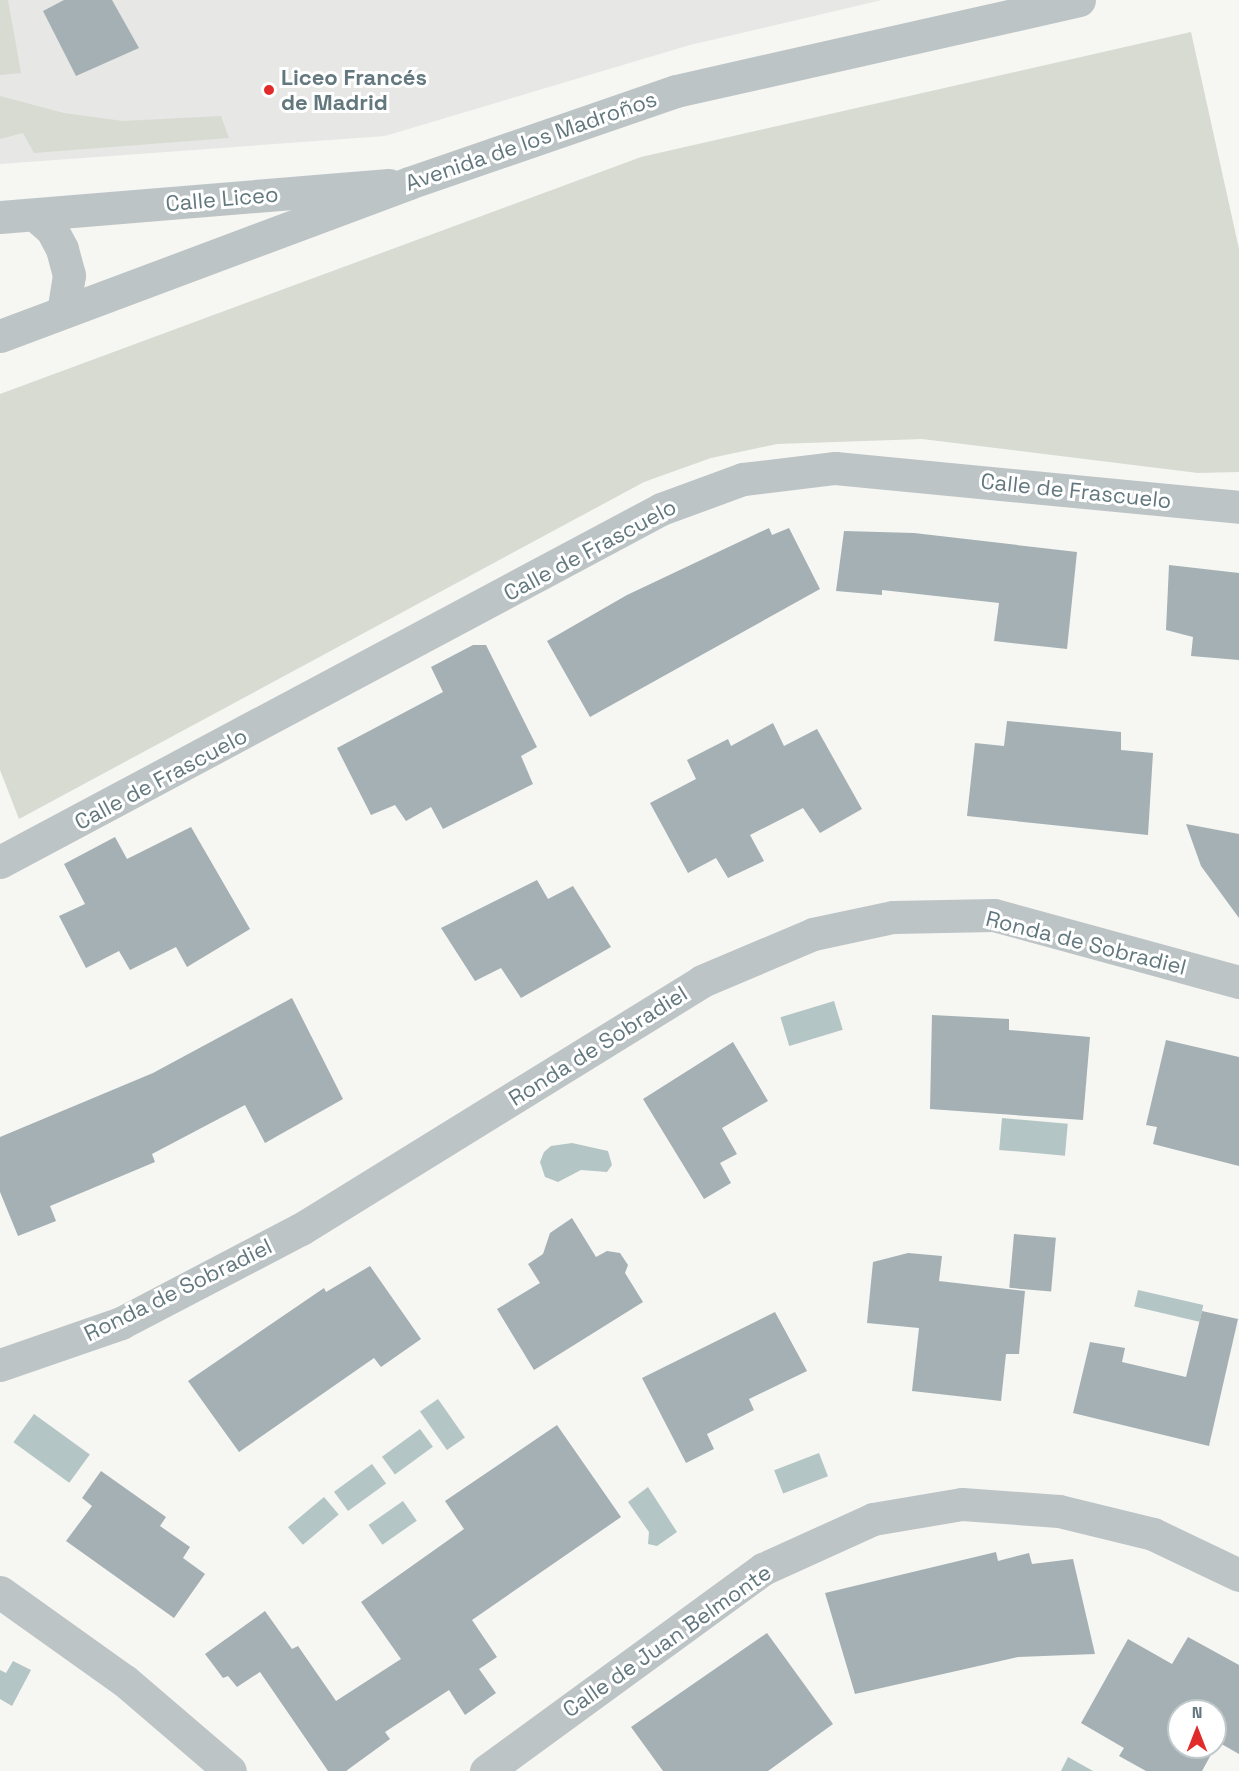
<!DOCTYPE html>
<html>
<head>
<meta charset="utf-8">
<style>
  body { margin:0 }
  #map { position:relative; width:1239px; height:1771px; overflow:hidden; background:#f6f6f3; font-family:"Space Grotesk",sans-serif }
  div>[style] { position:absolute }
  .built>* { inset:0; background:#e7e7e6 }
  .green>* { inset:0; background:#d7dbd2 }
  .water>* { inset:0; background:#b3c5c5; transform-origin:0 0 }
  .building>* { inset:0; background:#a4b0b3; transform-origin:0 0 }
  .minor>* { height:33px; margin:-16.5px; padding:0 16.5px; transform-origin:16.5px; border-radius:16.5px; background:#bdc4c6 }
  .tertiary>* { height:33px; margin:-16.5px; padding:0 16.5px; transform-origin:16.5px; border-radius:16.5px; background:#bdc4c6 }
  .dots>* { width:16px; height:16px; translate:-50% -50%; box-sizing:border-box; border:3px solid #fff; border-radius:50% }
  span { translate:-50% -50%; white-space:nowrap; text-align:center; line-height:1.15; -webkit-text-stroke:6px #fff; paint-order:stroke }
  .poi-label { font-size:22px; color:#62787e; font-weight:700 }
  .left { translate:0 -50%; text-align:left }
  .street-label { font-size:22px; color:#62787e }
  .north { position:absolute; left:1167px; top:1699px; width:60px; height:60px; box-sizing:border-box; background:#fff; border:2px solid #c0c9cb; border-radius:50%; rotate:0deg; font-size:16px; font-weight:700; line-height:24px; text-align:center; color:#62787e }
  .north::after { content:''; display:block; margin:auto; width:21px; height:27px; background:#e02b2a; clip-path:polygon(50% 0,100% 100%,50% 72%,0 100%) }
</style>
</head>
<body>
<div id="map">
  <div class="built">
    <i style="clip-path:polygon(0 0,882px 0,690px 45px,385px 136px,0 164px)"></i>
  </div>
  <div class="green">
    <i style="clip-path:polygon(0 0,8px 0,21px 73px,0 75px)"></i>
    <i style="clip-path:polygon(1191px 32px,1239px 249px,1239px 472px,1198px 473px,922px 439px,777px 444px,711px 458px,644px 482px,19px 819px,0 770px,0 394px,641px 157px)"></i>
    <i style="clip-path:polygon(0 96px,64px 113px,123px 121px,221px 116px,229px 138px,34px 153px,23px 133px,0 139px)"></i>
  </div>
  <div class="water">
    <i style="left:834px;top:1001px;width:30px;height:56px;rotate:73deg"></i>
    <i style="left:1002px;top:1118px;width:66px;height:32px;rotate:5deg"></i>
    <i style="clip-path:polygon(572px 1143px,608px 1151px,612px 1165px,607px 1172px,581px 1170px,558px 1182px,545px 1177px,540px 1162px,544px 1152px,551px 1146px)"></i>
    <i style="left:1138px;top:1290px;width:67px;height:17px;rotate:13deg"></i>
    <i style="left:438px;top:1399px;width:47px;height:22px;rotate:55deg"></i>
    <i style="left:34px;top:1414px;width:69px;height:35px;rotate:36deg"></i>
    <i style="left:420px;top:1429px;width:22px;height:47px;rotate:54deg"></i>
    <i style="left:819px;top:1453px;width:25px;height:48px;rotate:69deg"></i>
    <i style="left:372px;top:1464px;width:24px;height:47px;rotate:54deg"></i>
    <i style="clip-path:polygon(648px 1487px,677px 1532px,657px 1546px,648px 1544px,649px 1532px,628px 1502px)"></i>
    <i style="left:324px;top:1497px;width:23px;height:47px;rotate:50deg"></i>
    <i style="left:403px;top:1501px;width:24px;height:42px;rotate:55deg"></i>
    <i style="clip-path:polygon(13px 1661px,31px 1670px,12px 1706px,0 1699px,0 1670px,6px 1673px)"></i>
    <i style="clip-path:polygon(1068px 1757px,1093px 1771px,1061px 1771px)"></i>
  </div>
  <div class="building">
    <i style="clip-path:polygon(64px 0,112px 0,139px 48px,76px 76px,43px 11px)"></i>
    <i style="clip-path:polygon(769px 528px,772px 535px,789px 528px,820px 589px,590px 717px,547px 641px,627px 595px)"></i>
    <i style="clip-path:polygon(844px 531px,914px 533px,1077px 552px,1067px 649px,994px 641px,999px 603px,882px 590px,882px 595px,836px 591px)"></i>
    <i style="clip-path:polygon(1169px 565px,1239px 573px,1239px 660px,1191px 656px,1193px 637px,1166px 630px)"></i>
    <i style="clip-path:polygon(473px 645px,486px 645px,537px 747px,521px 756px,533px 784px,443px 829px,431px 807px,406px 821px,395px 805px,371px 815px,337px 748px,443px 692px,431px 667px)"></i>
    <i style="clip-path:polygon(1007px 721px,1121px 732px,1121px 750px,1153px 753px,1148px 835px,967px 816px,975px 743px,1004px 746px)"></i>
    <i style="clip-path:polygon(773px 723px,784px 746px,817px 729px,862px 809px,820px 833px,803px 808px,750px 835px,764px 861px,728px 878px,716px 858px,688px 873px,650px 803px,696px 779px,687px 760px,728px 739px,731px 746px)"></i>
    <i style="clip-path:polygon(1186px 824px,1239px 834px,1239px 918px,1201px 866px)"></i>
    <i style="clip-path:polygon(191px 827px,250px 929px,187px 967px,176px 947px,130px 970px,119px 951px,86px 968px,59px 916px,85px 904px,64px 864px,115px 837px,127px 859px)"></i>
    <i style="clip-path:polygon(537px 880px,548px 899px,573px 886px,611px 947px,521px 998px,501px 968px,475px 981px,441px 928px)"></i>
    <i style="clip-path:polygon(292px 998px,343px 1099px,265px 1143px,245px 1105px,152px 1154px,155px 1162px,50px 1206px,56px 1221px,18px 1236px,0 1192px,0 1137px,153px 1073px)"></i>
    <i style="clip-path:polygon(932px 1015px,1009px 1019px,1009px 1030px,1090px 1037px,1083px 1120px,930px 1109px)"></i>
    <i style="clip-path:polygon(1166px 1040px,1239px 1057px,1239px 1166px,1153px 1144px,1157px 1127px,1146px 1125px)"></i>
    <i style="clip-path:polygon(733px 1042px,768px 1101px,722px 1128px,737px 1154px,720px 1163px,731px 1183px,704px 1199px,643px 1099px)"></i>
    <i style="clip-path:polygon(572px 1218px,596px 1257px,607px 1251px,620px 1253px,628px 1265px,625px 1273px,643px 1302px,534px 1370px,497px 1309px,540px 1283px,528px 1264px,543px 1254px,550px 1233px)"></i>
    <i style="left:1014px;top:1234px;width:42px;height:54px;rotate:5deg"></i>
    <i style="clip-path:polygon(908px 1253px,942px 1256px,939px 1281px,1025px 1291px,1019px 1354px,1006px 1354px,1001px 1401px,912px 1391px,919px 1328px,867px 1323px,873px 1262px)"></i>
    <i style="clip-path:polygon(370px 1266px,421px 1339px,381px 1367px,374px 1358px,239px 1452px,188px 1381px,324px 1288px,326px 1292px)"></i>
    <i style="clip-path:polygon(1202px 1311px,1238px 1319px,1209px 1446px,1073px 1413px,1090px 1342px,1125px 1348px,1122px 1362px,1186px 1377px)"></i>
    <i style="clip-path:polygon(775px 1312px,807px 1371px,749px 1399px,754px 1410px,707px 1434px,714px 1449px,686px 1463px,642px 1378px)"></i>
    <i style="clip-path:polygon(557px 1425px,621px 1517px,472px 1620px,497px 1657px,479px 1669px,496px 1693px,465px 1715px,449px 1690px,385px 1732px,390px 1739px,346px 1771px,328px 1771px,260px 1672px,237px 1687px,228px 1676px,223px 1678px,205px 1654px,265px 1611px,292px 1649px,298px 1646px,336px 1701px,401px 1659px,361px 1602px,464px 1529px,445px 1501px)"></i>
    <i style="clip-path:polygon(101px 1471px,166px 1517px,160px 1526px,190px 1547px,183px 1558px,205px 1574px,174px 1618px,66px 1541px,92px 1506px,82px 1498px)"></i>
    <i style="clip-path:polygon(996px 1552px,998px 1561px,1029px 1553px,1032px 1564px,1073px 1559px,1095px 1654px,1018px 1657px,855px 1694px,825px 1593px)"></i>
    <i style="clip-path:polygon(767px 1633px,833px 1724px,768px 1771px,663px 1771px,631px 1727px)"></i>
    <i style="clip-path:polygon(evenodd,1188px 1637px,1239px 1665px,1239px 1754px,1218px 1742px,1202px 1771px,1146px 1771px,1119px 1756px,1124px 1748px,1081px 1723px,1128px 1639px,1172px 1664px,1188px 1637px,1179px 1711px,1215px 1711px,1215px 1747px,1179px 1747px,1179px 1711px)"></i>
  </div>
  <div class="minor">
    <i style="left:35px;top:215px;width:23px;rotate:41deg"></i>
    <i style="left:52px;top:230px;width:21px;rotate:62deg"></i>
    <i style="left:62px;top:249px;width:27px;rotate:75deg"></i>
    <i style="left:69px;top:275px;width:37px;rotate:99deg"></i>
    <i style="left:0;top:217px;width:390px;rotate:-4.7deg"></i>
    <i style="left:0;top:862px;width:749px;rotate:-28.1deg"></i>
    <i style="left:661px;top:509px;width:87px;rotate:-20.1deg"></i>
    <i style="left:743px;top:479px;width:93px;rotate:-6.8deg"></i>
    <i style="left:835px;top:468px;width:406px;rotate:5.5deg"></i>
    <i style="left:0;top:1365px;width:128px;rotate:-19.1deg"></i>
    <i style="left:121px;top:1323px;width:203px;rotate:-27.6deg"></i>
    <i style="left:301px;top:1229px;width:471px;rotate:-31.7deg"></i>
    <i style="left:702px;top:981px;width:121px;rotate:-22.9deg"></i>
    <i style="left:813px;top:934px;width:82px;rotate:-12deg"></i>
    <i style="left:893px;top:917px;width:101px;rotate:-1.1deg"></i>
    <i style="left:994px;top:915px;width:254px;rotate:15.3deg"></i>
    <i style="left:0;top:1592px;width:153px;rotate:35.5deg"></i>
    <i style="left:125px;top:1681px;width:138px;rotate:40.6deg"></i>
    <i style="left:486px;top:1771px;width:343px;rotate:-36.1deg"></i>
    <i style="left:763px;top:1569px;width:121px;rotate:-24.4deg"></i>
    <i style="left:873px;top:1519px;width:90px;rotate:-9.6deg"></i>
    <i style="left:962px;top:1504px;width:97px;rotate:4.1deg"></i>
    <i style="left:1059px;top:1511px;width:97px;rotate:13.7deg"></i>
    <i style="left:1153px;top:1534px;width:95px;rotate:25.5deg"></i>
  </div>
  <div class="tertiary">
    <i style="left:0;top:336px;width:437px;rotate:-20.5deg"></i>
    <i style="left:409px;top:183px;width:282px;rotate:-19deg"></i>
    <i style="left:676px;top:91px;width:413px;rotate:-12.7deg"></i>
  </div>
  <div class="dots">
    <i style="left:269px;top:90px;background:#e02b2a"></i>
  </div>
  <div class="poi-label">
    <span class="left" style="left:281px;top:90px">Liceo Francés<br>de Madrid</span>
  </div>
  <div class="street-label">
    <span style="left:531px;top:141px;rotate:-19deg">Avenida de los Madroños</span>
    <span style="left:222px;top:199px;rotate:-5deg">Calle Liceo</span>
    <span style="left:1076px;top:491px;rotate:6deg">Calle de Frascuelo</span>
    <span style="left:590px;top:550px;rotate:-28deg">Calle de Frascuelo</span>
    <span style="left:161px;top:779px;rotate:-28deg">Calle de Frascuelo</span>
    <span style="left:1086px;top:943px;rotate:14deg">Ronda de Sobradiel</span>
    <span style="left:598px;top:1046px;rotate:-32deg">Ronda de Sobradiel</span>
    <span style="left:178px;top:1290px;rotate:-26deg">Ronda de Sobradiel</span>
    <span style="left:667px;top:1641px;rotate:-35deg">Calle de Juan Belmonte</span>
  </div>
  <div class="north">N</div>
</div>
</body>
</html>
